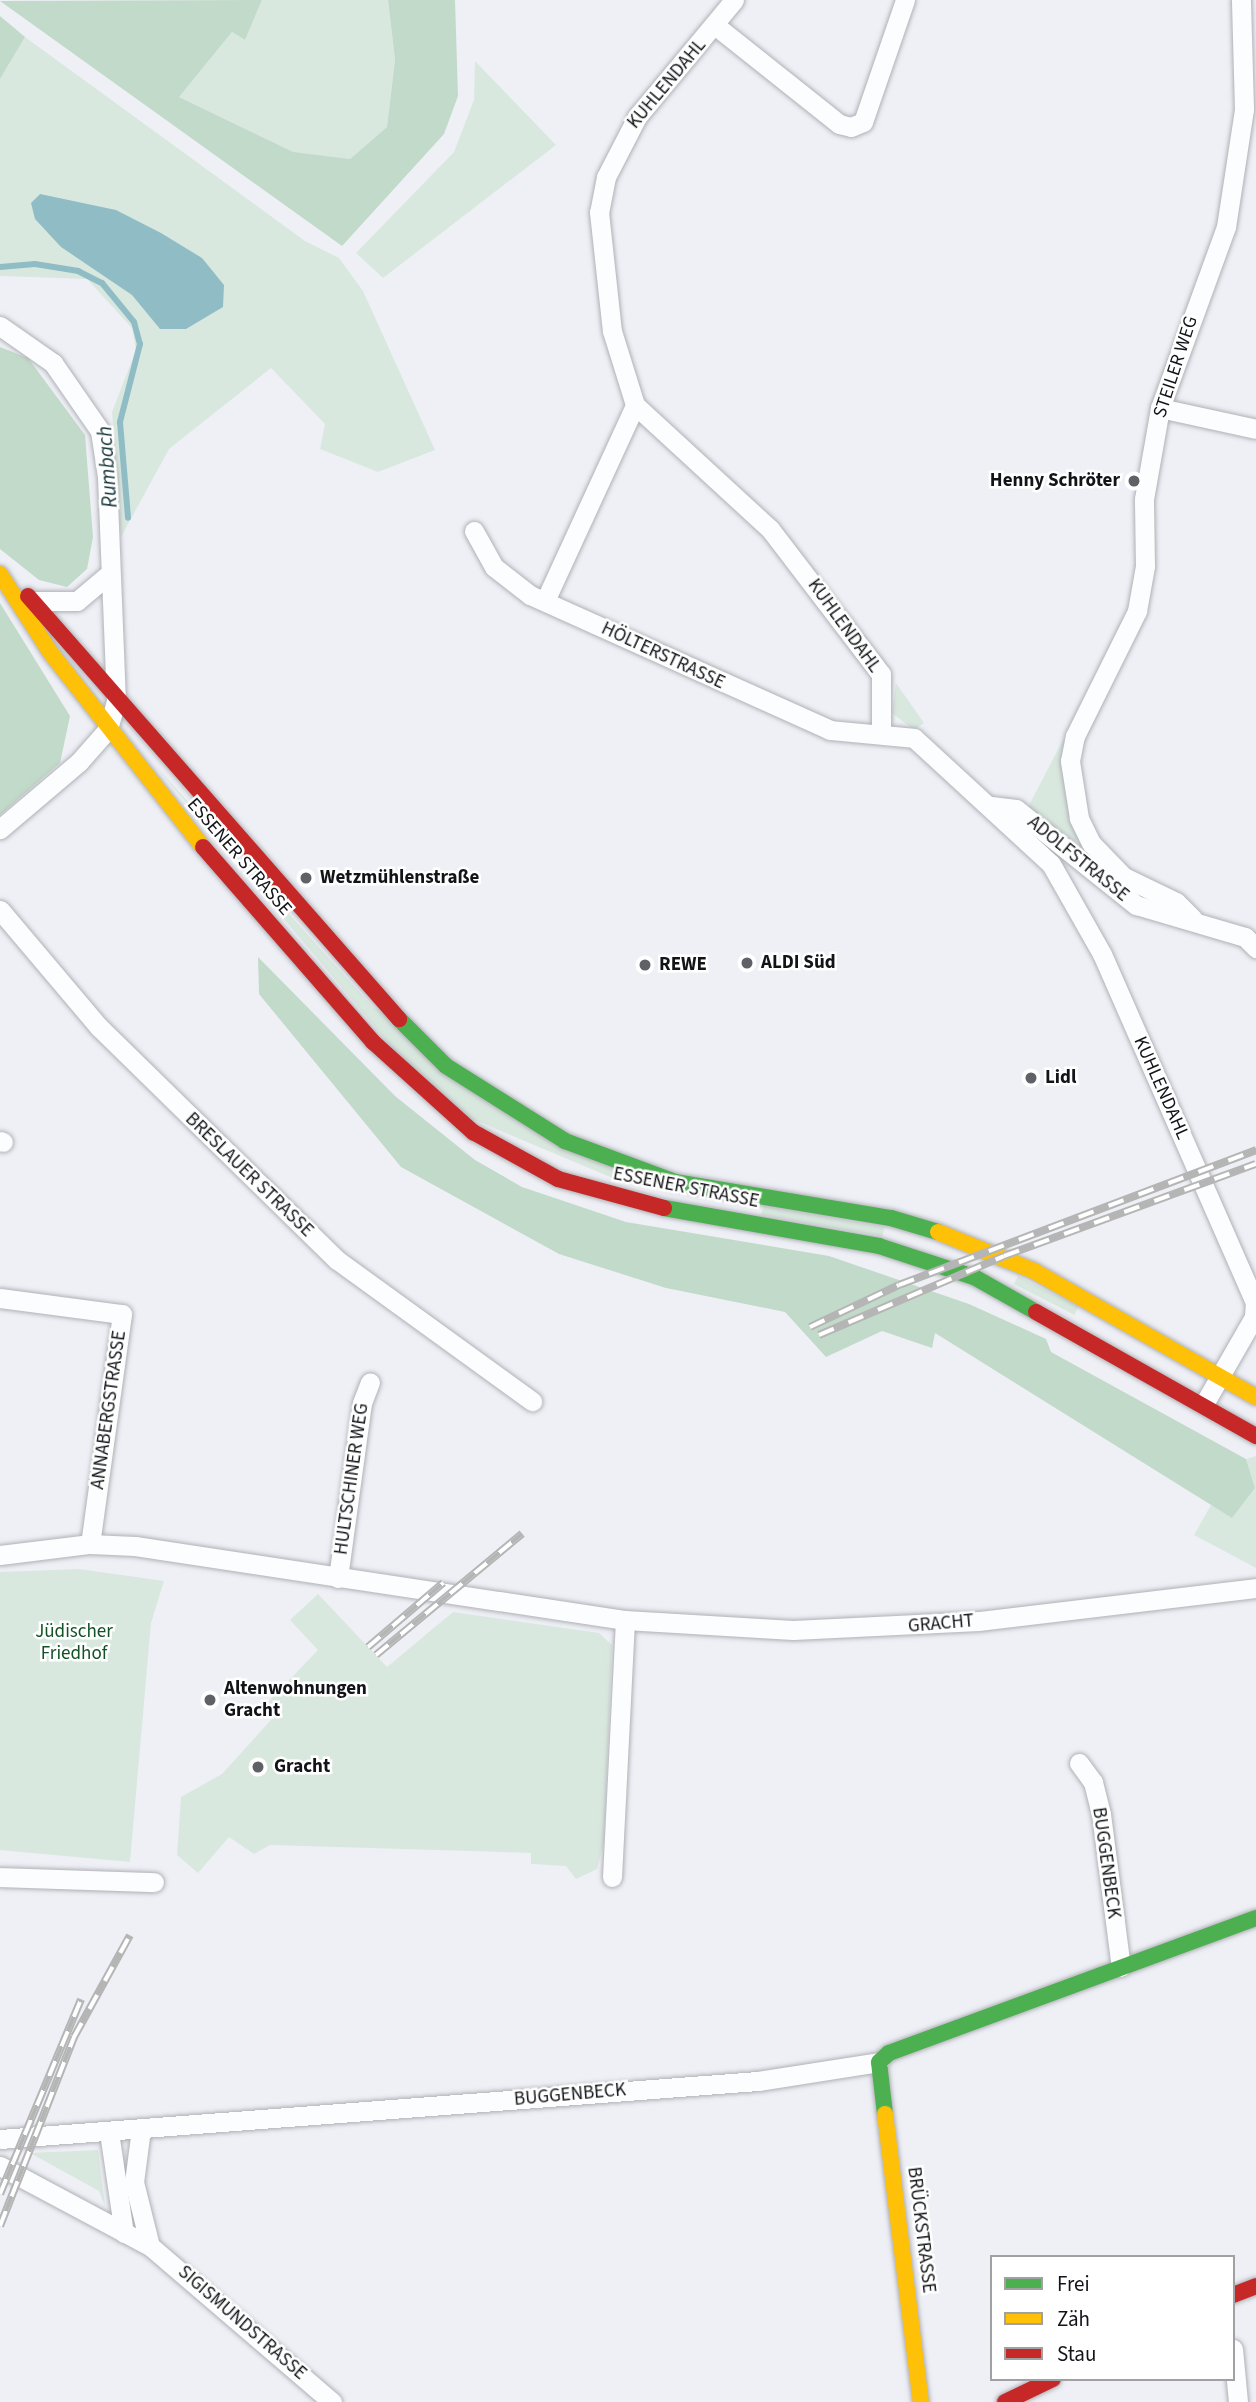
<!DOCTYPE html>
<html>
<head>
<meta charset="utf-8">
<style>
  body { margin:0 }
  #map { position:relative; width:1256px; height:2402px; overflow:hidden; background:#eef0f6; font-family:"Source Sans 3",sans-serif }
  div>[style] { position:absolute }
  .green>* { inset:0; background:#d9e8df; transform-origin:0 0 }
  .forest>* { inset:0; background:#c2dac9 }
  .water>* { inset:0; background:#90bdc5 }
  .stream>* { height:6px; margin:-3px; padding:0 3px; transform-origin:3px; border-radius:3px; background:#90bdc5 }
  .roads { filter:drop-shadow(0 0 2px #b0b1b6) drop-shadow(0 0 2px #b0b1b6) }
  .street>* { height:19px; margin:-9.5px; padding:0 9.5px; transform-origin:9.5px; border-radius:9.5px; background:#fcfdfe }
  .fast>* { height:16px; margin:-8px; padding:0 8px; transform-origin:8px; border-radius:8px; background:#4caf50 }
  .slow>* { height:16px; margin:-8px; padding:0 8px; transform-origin:8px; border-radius:8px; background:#ffc107 }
  .jam>* { height:16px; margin:-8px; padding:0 8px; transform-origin:8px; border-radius:8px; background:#c62828 }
  .rail>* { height:8px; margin-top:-4px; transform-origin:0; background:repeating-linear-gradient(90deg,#fff 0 16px,#b5b5b6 0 32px); box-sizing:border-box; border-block:2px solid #b5b5b6 }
  .dots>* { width:19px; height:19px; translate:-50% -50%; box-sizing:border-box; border:4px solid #fff; border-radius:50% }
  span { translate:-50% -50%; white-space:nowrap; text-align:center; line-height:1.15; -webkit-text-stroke:5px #fff; paint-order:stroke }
  .street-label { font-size:19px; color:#131418 }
  .poi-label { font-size:19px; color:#131418; font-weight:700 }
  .right { translate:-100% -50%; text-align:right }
  .left { translate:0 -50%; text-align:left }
  .park-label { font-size:19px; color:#125226 }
  .water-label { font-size:21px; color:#17373c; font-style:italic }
  .legend { position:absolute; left:990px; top:2255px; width:245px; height:126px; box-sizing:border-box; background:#fff; border:2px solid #a1a1a3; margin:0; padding:9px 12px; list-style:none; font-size:21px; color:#131418 }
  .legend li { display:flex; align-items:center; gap:14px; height:35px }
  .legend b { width:35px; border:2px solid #a1a1a3 }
</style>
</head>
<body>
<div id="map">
  <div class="green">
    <i style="clip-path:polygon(262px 0,388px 0,395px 60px,387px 127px,350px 159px,293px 153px,179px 97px,232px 32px,245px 40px)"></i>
    <i style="clip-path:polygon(25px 37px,305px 241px,339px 258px,363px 291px,435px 450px,378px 472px,320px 449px,325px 424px,271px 368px,169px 449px,121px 537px,112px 412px,136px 350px,132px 328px,87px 279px,0 276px,0 79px)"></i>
    <i style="clip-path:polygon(475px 61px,556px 145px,383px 278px,356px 253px,454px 152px,474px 100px)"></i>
    <i style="clip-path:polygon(896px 683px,924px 723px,914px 730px,892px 713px)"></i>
    <i style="clip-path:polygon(1064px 738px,1079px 840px,1063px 844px,1026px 811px)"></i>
    <i style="clip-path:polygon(152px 762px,372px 1006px,617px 1173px,615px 1179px,470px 1118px,412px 1071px)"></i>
    <i style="left:763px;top:1206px;width:123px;height:9px;rotate:10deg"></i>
    <i style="left:1018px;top:1276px;width:68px;height:9px;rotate:27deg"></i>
    <i style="clip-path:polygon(1256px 1456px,1256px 1568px,1194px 1535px,1211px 1505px,1232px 1517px,1255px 1488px,1246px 1459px)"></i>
    <i style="clip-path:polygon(79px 1569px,164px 1581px,151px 1623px,130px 1862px,0 1850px,0 1572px)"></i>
    <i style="clip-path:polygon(318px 1594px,387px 1667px,453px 1612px,599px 1633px,612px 1645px,604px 1843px,597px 1869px,576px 1879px,566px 1866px,531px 1864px,531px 1853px,270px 1845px,254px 1854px,229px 1837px,198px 1873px,177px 1855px,181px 1797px,222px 1774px,279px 1711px,268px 1702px,318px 1650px,290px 1620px)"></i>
    <i style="clip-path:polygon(98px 2150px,105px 2206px,99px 2191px,30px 2153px)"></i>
  </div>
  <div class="forest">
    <i style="clip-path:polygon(262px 0,245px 40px,232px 32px,179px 97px,293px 152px,350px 159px,387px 127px,395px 60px,388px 0,455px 0,458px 96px,444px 134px,342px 246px,0 1px)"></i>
    <i style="clip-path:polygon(0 16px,25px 37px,0 79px)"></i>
    <i style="clip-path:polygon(0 347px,28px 358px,85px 435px,93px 537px,87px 569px,67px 587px,39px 580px,0 549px)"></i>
    <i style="clip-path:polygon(0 603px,70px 716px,60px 763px,0 815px)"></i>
    <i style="clip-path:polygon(258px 957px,395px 1096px,475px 1160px,522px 1187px,626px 1222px,829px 1256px,969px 1304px,1046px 1339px,1051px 1352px,1246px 1459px,1255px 1488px,1232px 1518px,935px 1333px,932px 1348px,882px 1331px,826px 1357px,785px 1312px,666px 1288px,559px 1254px,401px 1167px,259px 994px)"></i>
  </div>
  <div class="water">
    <i style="clip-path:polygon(40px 194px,116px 210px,161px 233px,202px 258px,224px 285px,223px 307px,186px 329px,160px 329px,132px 295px,61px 247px,35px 219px,31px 203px)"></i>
  </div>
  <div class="stream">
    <i style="left:0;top:267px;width:35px;rotate:-5deg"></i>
    <i style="left:35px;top:264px;width:44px;rotate:9.2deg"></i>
    <i style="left:78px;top:271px;width:27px;rotate:27deg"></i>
    <i style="left:102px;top:283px;width:50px;rotate:50.6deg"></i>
    <i style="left:134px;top:322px;width:23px;rotate:75deg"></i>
    <i style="left:140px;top:344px;width:81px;rotate:104.4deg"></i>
    <i style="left:120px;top:422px;width:96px;rotate:85.2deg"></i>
  </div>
  <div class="roads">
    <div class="street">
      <i style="left:734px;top:0;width:152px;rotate:129.7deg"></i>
      <i style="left:637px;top:117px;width:68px;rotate:117.3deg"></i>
      <i style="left:606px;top:177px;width:36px;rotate:101deg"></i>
      <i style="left:599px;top:212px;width:120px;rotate:83.8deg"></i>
      <i style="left:612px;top:331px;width:77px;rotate:72.7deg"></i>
      <i style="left:635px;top:405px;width:183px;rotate:42.6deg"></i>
      <i style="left:770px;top:529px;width:183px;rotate:52.6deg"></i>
      <i style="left:881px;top:674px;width:57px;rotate:90deg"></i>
      <i style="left:716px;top:26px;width:157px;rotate:38.5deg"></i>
      <i style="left:839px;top:124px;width:12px;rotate:14deg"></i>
      <i style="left:851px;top:127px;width:13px;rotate:-23deg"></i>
      <i style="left:863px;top:122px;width:129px;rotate:-71deg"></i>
      <i style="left:0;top:326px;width:65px;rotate:34.9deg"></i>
      <i style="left:53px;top:363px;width:83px;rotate:55.3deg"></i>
      <i style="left:100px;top:431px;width:47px;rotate:81.3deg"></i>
      <i style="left:107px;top:477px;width:224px;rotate:87.7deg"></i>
      <i style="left:116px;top:701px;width:29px;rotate:106deg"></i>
      <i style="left:108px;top:729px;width:44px;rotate:131.3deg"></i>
      <i style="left:79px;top:762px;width:104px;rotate:139.7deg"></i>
      <i style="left:1160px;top:408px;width:98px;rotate:12.3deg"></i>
      <i style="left:474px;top:531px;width:41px;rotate:60.9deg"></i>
      <i style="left:494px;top:567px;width:46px;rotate:37.9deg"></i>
      <i style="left:530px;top:595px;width:329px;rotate:24.2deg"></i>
      <i style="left:830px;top:730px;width:84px;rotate:5.4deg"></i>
      <i style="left:914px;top:738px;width:186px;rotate:42.6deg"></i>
      <i style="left:1051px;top:864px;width:103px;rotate:60.5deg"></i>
      <i style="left:1102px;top:954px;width:380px;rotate:66.3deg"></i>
      <i style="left:1255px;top:1302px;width:15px;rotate:94deg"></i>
      <i style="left:1254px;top:1317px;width:100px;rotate:119.9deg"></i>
      <i style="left:33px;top:601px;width:44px"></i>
      <i style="left:77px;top:601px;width:38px;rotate:-40deg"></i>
      <i style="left:545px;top:601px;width:216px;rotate:-65.3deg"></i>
      <i style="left:991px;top:806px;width:25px;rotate:7deg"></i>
      <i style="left:1016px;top:809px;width:154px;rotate:38.7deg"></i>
      <i style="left:1136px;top:905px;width:114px;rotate:16.4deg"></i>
      <i style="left:1245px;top:937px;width:16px;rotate:45deg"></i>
      <i style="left:0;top:910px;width:153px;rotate:49.8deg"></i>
      <i style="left:99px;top:1027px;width:333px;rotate:44.4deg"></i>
      <i style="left:337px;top:1260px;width:241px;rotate:35.9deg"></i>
      <i style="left:1193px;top:919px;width:24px;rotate:-135deg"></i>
      <i style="left:1176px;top:902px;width:58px;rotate:-154.3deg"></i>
      <i style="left:1124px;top:877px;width:47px;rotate:-134.1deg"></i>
      <i style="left:1091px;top:843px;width:28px;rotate:-116deg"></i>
      <i style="left:1079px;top:818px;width:58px;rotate:-99deg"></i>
      <i style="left:1070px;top:761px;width:25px;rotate:-79deg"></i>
      <i style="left:1075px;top:736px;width:140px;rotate:-63.6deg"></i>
      <i style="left:1137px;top:611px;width:46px;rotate:-79.9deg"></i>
      <i style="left:1145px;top:566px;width:67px;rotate:-90.9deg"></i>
      <i style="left:1144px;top:499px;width:92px;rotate:-80deg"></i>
      <i style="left:1160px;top:408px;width:193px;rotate:-70deg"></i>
      <i style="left:1226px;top:227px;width:119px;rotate:-81.3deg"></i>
      <i style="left:1244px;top:109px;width:109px;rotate:-91.6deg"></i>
      <i style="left:0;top:1141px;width:3px;rotate:18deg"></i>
      <i style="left:0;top:1298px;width:123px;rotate:7.5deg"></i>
      <i style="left:122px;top:1314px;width:232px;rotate:97.9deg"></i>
      <i style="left:0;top:1555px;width:91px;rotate:-7deg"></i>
      <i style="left:90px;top:1544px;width:45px;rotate:2.5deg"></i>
      <i style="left:135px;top:1546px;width:496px;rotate:8.6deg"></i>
      <i style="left:625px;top:1620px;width:168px;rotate:3.4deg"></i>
      <i style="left:793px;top:1630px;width:186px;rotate:-2.8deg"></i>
      <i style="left:979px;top:1621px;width:279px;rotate:-6.8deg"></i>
      <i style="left:338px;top:1578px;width:177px;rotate:-82.2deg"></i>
      <i style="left:362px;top:1403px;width:22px;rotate:-69deg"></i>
      <i style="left:1079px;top:1763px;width:24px;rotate:54deg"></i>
      <i style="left:1093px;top:1782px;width:33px;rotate:76deg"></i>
      <i style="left:1101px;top:1814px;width:154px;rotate:82.6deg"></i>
      <i style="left:0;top:1877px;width:154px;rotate:1.9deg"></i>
      <i style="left:612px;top:1877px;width:257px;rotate:-87.1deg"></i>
      <i style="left:141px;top:2129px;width:53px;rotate:97.5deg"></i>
      <i style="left:134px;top:2182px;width:66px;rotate:76deg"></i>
      <i style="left:109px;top:2132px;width:102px;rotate:81.6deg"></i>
      <i style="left:0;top:2139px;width:760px;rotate:-4.38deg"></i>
      <i style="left:758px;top:2081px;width:122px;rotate:-8.9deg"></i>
      <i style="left:0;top:2166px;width:170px;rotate:28.1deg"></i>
      <i style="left:150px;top:2246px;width:240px;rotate:40.6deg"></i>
      <i style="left:1233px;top:2349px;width:53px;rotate:84.6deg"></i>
    </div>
    <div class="fast">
      <i style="left:399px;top:1019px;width:66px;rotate:45deg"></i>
      <i style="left:446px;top:1066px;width:141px;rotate:32.2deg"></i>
      <i style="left:565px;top:1141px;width:117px;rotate:20.4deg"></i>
      <i style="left:675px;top:1182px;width:219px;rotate:9.5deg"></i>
      <i style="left:891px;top:1218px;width:49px;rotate:16.6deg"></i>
      <i style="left:664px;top:1208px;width:218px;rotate:10deg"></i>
      <i style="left:879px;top:1246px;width:100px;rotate:18.1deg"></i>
      <i style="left:974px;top:1277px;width:71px;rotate:29.4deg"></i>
      <i style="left:885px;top:2114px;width:52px;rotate:-96.6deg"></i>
      <i style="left:879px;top:2062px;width:13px;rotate:-42deg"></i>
      <i style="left:889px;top:2053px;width:391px;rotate:-20.2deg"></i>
    </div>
    <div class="slow">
      <i style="left:0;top:574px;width:93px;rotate:57.3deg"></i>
      <i style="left:50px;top:652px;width:248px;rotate:51.9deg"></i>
      <i style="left:938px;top:1232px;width:104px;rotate:22.1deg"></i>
      <i style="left:1034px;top:1271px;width:255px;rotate:29.6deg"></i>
      <i style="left:885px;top:2114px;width:290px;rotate:82.9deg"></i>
    </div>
    <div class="jam">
      <i style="left:28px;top:596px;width:563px;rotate:48.75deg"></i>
      <i style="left:203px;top:847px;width:259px;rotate:48.9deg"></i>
      <i style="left:373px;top:1042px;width:135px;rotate:42deg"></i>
      <i style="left:473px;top:1132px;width:97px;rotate:28.9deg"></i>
      <i style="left:558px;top:1179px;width:110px;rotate:15.3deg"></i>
      <i style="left:1036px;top:1312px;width:253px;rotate:29.4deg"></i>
      <i style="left:1233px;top:2295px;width:25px;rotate:-21deg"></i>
      <i style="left:1005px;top:2402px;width:53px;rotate:-25.6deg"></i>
    </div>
  </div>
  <div class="rail">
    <i style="left:810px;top:1327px;width:98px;rotate:-25.3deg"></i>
    <i style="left:899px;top:1285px;width:382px;rotate:-20.7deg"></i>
    <i style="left:819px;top:1335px;width:201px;rotate:-23.1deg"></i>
    <i style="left:1004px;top:1256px;width:268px;rotate:-20.1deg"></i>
    <i style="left:368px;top:1647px;width:99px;rotate:-40.5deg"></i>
    <i style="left:376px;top:1655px;width:190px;rotate:-39.7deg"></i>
    <i style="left:0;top:2194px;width:211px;rotate:-67.4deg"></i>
    <i style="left:0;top:2226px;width:203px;rotate:-68.6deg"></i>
    <i style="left:74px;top:2037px;width:116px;rotate:-61.2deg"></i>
  </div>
  <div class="dots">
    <i style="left:1134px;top:481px;background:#606166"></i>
    <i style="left:306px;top:878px;background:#606166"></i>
    <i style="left:747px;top:963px;background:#606166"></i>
    <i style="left:645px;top:965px;background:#606166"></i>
    <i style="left:1031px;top:1078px;background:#606166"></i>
    <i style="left:210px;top:1700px;background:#606166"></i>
    <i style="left:258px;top:1767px;background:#606166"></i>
  </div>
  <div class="street-label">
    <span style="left:667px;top:84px;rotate:-50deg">KUHLENDAHL</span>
    <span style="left:1176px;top:367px;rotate:-72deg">STEILER WEG</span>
    <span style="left:844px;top:626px;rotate:54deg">KUHLENDAHL</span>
    <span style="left:663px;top:656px;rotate:25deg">HÖLTERSTRASSE</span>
    <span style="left:239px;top:857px;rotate:49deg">ESSENER STRASSE</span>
    <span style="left:1078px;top:859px;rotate:39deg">ADOLFSTRASSE</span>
    <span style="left:1161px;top:1088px;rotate:66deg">KUHLENDAHL</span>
    <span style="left:249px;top:1175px;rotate:44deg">BRESLAUER STRASSE</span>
    <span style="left:686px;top:1188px;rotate:11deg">ESSENER STRASSE</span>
    <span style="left:109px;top:1410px;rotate:-82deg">ANNABERGSTRASSE</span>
    <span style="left:352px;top:1479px;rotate:-82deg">HULTSCHINER WEG</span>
    <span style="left:941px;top:1624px;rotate:-5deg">GRACHT</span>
    <span style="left:1106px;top:1863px;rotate:82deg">BUGGENBECK</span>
    <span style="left:570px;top:2095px;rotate:-5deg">BUGGENBECK</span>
    <span style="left:921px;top:2230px;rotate:83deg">BRÜCKSTRASSE</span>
    <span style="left:242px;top:2323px;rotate:41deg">SIGISMUNDSTRASSE</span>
  </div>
  <div class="poi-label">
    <span class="right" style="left:1120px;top:481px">Henny Schröter</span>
    <span class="left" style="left:320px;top:878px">Wetzmühlenstraße</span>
    <span class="left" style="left:761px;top:963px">ALDI Süd</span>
    <span class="left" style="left:659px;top:965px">REWE</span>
    <span class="left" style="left:1045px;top:1078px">Lidl</span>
    <span class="left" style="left:224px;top:1700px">Altenwohnungen<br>Gracht</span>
    <span class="left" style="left:274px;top:1767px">Gracht</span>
  </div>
  <div class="park-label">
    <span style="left:74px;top:1643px">Jüdischer<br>Friedhof</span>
  </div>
  <div class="water-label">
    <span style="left:107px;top:467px;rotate:-94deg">Rumbach</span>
  </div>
  <ul class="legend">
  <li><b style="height:9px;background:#4caf50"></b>Frei</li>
  <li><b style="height:9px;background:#ffc107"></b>Zäh</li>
  <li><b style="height:9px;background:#c62828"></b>Stau</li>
  </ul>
</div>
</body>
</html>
